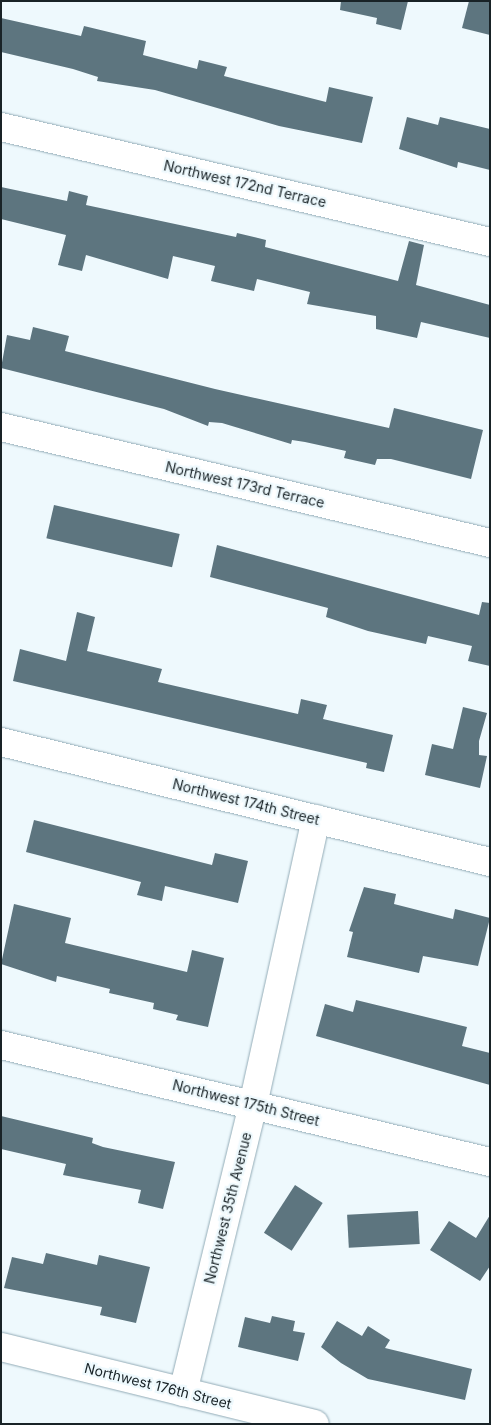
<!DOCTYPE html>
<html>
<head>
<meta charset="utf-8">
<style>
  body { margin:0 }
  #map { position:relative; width:491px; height:1425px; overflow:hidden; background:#eef9fd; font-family:Inter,sans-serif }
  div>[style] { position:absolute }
  .building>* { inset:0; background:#5d757f; transform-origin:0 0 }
  .roads { filter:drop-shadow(0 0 1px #92abb6) drop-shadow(0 0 1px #92abb6) }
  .street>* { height:28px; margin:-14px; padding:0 14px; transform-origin:14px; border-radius:14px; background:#fff }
  .secondary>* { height:28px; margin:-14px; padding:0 14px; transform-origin:14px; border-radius:14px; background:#fff }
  span { translate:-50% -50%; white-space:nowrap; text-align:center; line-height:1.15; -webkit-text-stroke:4.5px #eef9fd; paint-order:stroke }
  .street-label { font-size:14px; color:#192327 }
  .frame { position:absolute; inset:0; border:2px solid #192327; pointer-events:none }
</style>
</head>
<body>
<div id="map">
  <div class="building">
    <i style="clip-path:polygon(341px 1px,408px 1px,401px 30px,376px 24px,377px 18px,340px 10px)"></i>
    <i style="clip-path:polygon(469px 1px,490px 1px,490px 35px,462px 28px)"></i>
    <i style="clip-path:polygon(1px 18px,81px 36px,84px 26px,146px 41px,143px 55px,197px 69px,199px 60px,227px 67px,224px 76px,326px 102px,329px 87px,373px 97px,362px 143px,279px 126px,155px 90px,97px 81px,98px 77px,73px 69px,1px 52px)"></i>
    <i style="clip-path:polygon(407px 117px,438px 125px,440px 117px,490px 129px,490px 170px,458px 162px,457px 168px,399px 149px)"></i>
    <i style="clip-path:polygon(1px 187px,67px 201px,69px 191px,88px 196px,86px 205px,236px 237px,237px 233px,266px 240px,265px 247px,398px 281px,409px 241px,424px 245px,416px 285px,490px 305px,490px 338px,421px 322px,417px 338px,376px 329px,376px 316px,307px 304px,310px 292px,257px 279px,254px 291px,211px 281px,215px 266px,173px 256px,168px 279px,86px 255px,82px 271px,58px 265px,66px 235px,1px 219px)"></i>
    <i style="clip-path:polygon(33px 327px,69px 336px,65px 351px,215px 389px,389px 428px,394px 408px,483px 430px,471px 479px,391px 459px,377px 459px,375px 465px,344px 458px,346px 451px,305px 442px,292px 440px,291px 444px,222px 423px,209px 422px,208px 426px,164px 409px,1px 368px,7px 335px,30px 340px)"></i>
    <i style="left:54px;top:505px;width:129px;height:34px;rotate:13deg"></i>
    <i style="clip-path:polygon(217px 545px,479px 615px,482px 602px,490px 603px,490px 666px,468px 661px,472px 646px,428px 636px,426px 644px,368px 631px,326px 617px,328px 608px,210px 577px)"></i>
    <i style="clip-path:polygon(77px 612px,95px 617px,87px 651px,162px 669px,158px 682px,298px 714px,301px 699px,327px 705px,323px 719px,393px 735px,384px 772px,366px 768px,367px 763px,13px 681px,20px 649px,66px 661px)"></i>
    <i style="clip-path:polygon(463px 707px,487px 713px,479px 741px,479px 755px,487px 756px,480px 788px,425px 775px,432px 744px,453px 749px)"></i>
    <i style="clip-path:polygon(34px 820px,212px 865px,215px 853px,248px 861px,238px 903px,165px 886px,162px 901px,137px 895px,141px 882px,26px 852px)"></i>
    <i style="clip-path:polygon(364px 887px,396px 894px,394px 904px,453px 919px,455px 909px,490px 918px,478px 966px,423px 956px,419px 973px,347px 957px,353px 932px,349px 931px)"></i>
    <i style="clip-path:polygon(14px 904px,71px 918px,65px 943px,187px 972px,192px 950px,224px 958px,208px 1027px,176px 1020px,178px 1015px,153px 1009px,154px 1003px,109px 993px,110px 989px,57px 976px,56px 982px,1px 964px)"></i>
    <i style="clip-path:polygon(356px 1000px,467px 1027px,462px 1046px,490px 1053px,490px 1085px,316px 1036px,325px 1004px,353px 1012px)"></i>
    <i style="clip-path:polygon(1px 1116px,93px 1138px,92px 1143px,103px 1147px,175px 1162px,163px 1209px,138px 1203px,141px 1190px,63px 1175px,66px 1164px,1px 1149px)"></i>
    <i style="left:295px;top:1185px;width:33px;height:57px;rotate:33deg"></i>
    <i style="left:418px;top:1211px;width:33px;height:71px;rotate:87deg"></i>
    <i style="clip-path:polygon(490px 1215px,490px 1266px,480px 1281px,430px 1250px,449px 1221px,476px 1238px)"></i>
    <i style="clip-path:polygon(46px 1253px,97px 1265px,99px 1255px,150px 1267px,136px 1323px,100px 1315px,102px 1307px,4px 1288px,12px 1257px,43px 1264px)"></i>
    <i style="clip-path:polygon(272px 1316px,295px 1321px,293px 1331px,305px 1333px,298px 1361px,238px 1347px,245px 1317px,270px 1323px)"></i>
    <i style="clip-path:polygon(337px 1321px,362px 1336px,368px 1326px,390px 1340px,385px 1348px,472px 1369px,465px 1400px,368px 1379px,341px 1363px,321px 1347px)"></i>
  </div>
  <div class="roads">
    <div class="street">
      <i style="left:1px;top:127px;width:502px;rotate:13.23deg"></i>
      <i style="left:1px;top:427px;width:503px;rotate:13.34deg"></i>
      <i style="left:1px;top:742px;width:504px;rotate:13.79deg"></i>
      <i style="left:1px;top:1347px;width:323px;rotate:13.8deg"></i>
      <i style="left:183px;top:1392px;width:295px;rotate:-76.3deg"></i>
      <i style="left:253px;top:1105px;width:293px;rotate:-77.6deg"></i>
    </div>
    <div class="secondary">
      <i style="left:1px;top:1045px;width:503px;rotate:13.46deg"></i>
    </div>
  </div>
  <div class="street-label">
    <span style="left:245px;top:184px;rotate:13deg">Northwest 172nd Terrace</span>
    <span style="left:245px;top:485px;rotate:13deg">Northwest 173rd Terrace</span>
    <span style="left:246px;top:802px;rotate:14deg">Northwest 174th Street</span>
    <span style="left:246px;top:1103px;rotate:14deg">Northwest 175th Street</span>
    <span style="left:228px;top:1208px;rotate:-76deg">Northwest 35th Avenue</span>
    <span style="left:158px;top:1386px;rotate:14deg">Northwest 176th Street</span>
  </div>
  <div class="frame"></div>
</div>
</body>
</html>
